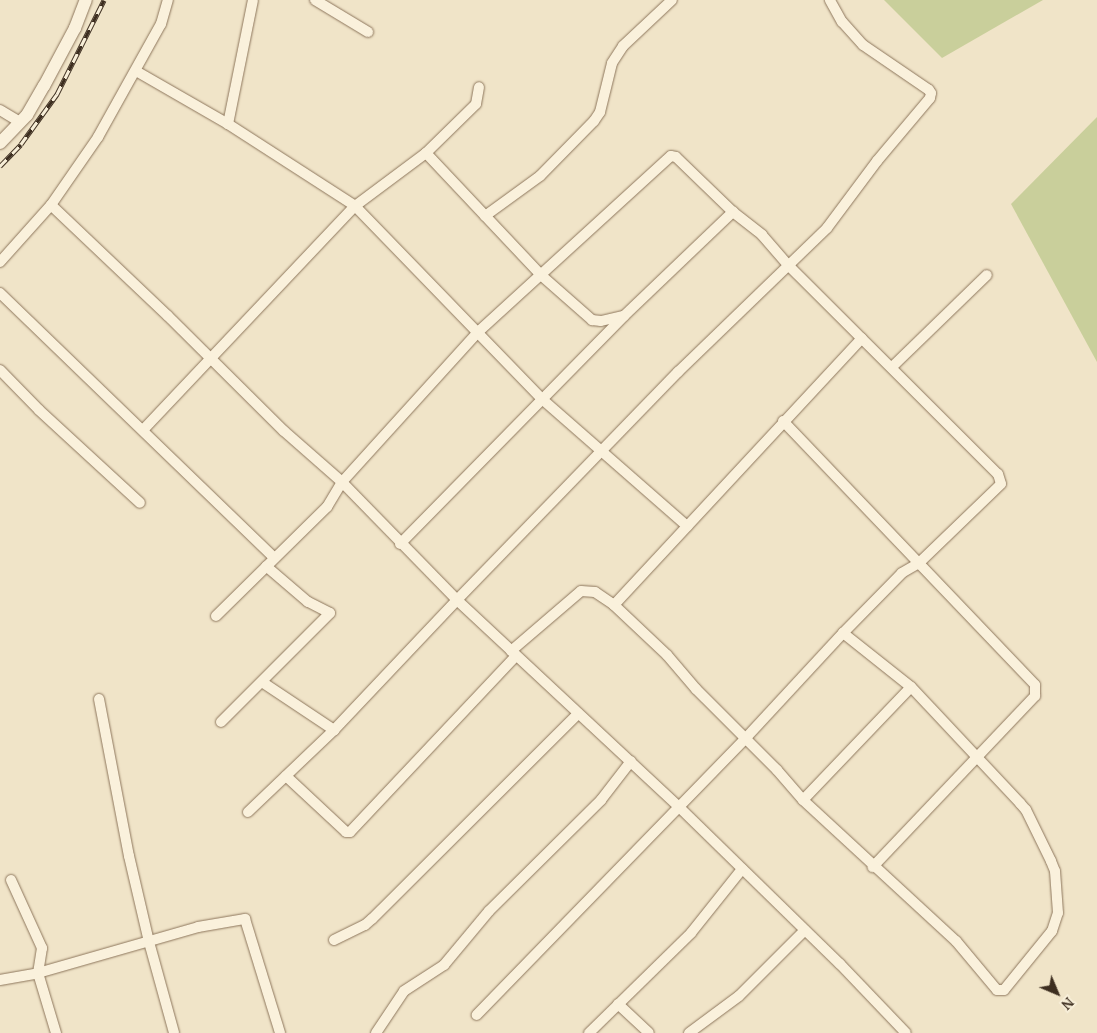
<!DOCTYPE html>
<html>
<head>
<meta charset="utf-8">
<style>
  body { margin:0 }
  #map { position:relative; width:1097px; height:1033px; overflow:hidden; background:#f0e4c8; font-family:"PT Serif",serif }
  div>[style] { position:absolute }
  .green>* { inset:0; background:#c9cf9b }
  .roads { filter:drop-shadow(0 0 1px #8d765c) drop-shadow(0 0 1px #8d765c) }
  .minor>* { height:10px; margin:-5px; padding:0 5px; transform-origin:5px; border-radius:5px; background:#faf1dc }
  .tertiary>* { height:12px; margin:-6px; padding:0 6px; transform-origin:6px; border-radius:6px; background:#faf1dc }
  .rail>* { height:5px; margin-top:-2.5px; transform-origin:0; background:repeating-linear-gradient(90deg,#f7eed8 0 9px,#3d2e20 0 18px); box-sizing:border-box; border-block:1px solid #3d2e20 }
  span { translate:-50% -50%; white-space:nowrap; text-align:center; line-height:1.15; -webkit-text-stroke:4px #f7eed8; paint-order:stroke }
  .north { position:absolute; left:1032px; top:968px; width:50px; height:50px; -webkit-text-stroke:4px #f7eed8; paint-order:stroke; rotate:135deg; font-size:14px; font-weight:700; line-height:20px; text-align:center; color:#3d2e20 }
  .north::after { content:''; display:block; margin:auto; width:18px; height:22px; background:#3d2e20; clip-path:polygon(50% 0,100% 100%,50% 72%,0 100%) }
</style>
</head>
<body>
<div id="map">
  <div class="green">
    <i style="clip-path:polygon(884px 0,1043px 0,942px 58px)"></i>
    <i style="clip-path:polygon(1097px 117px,1097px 362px,1011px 204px)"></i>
  </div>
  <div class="roads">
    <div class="minor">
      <i style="left:315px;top:0;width:62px;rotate:31.1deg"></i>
      <i style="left:136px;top:71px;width:106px;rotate:29.9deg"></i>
      <i style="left:228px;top:124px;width:151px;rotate:32.8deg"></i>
      <i style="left:355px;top:206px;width:269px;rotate:45.9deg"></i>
      <i style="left:542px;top:399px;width:193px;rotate:41.2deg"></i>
      <i style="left:0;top:110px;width:23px;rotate:31deg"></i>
      <i style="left:228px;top:124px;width:126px;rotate:-78.6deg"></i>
      <i style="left:426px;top:153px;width:169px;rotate:46.7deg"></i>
      <i style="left:542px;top:276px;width:67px;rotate:41.3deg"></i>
      <i style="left:592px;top:320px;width:9px;rotate:6deg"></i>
      <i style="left:601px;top:321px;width:23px;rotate:-13deg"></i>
      <i style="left:51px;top:205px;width:161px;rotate:43.5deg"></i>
      <i style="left:168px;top:316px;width:163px;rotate:44.8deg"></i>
      <i style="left:284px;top:431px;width:77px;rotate:41.3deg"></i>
      <i style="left:342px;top:482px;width:165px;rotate:45.7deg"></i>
      <i style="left:457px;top:600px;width:302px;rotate:43deg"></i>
      <i style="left:678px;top:806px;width:226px;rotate:44.3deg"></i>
      <i style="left:840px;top:964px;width:95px;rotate:46.3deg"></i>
      <i style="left:485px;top:216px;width:68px;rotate:-36deg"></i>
      <i style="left:540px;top:176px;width:77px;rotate:-45.5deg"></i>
      <i style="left:594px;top:121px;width:11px;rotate:-56deg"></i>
      <i style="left:600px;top:112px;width:50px;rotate:-76.2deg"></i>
      <i style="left:612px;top:63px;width:20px;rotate:-57deg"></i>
      <i style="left:623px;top:46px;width:67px;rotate:-43.2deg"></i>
      <i style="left:0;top:262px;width:76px;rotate:-48.2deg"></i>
      <i style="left:51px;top:205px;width:83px;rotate:-55.3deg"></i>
      <i style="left:98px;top:137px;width:129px;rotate:-60.9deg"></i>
      <i style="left:161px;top:24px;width:25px;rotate:-74deg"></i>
      <i style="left:0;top:293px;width:381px;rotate:44deg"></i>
      <i style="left:892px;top:367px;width:132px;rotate:-44.1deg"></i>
      <i style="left:0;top:370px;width:56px;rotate:45.7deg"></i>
      <i style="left:39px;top:410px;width:137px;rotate:42.6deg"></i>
      <i style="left:783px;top:421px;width:365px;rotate:46.3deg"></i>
      <i style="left:1035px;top:685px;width:11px;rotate:90deg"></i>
      <i style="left:1035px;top:696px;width:236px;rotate:133.5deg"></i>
      <i style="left:143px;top:430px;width:308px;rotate:-46.6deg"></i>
      <i style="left:355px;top:206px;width:89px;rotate:-36.7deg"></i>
      <i style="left:426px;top:153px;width:70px;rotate:-44.4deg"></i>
      <i style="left:476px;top:104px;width:17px;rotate:-80deg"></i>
      <i style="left:400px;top:544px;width:320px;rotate:-45.5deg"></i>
      <i style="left:624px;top:316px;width:151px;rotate:-43.7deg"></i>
      <i style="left:614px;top:605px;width:364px;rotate:-47.1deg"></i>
      <i style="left:216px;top:616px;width:156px;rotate:-44.5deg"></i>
      <i style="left:327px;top:507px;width:29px;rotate:-59deg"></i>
      <i style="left:342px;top:482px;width:202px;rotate:-47.8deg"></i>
      <i style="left:478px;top:332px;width:261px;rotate:-42.4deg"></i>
      <i style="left:671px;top:156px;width:5px;rotate:11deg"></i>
      <i style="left:676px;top:157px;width:79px;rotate:44deg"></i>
      <i style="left:733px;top:212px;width:37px;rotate:38deg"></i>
      <i style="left:762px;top:235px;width:40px;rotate:49deg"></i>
      <i style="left:788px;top:265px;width:296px;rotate:44.9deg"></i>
      <i style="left:998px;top:474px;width:10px;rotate:73deg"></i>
      <i style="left:1001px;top:484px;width:114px;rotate:136.1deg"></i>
      <i style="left:919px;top:563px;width:20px;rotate:150deg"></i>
      <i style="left:902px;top:573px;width:84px;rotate:134.5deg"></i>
      <i style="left:843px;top:633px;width:144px;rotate:132.8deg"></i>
      <i style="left:745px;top:739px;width:385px;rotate:134.2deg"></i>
      <i style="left:511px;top:651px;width:92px;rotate:-40.6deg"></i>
      <i style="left:581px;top:591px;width:14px;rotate:4deg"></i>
      <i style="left:595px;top:592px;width:23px;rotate:34deg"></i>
      <i style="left:614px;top:605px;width:73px;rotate:43.3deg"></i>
      <i style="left:667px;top:655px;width:45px;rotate:49.5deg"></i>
      <i style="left:696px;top:689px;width:115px;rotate:45deg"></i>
      <i style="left:777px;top:770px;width:40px;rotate:49deg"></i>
      <i style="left:803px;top:800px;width:208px;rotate:42.7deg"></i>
      <i style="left:956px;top:941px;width:64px;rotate:50.1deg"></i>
      <i style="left:997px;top:990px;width:7px"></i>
      <i style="left:1004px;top:990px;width:76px;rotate:-50.9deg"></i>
      <i style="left:1052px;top:931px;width:19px;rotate:-72deg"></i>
      <i style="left:1058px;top:913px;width:42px;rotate:-94.1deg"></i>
      <i style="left:1055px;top:871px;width:11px;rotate:-112deg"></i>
      <i style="left:1051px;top:861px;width:57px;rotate:-116.1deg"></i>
      <i style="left:1026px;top:810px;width:9px;rotate:-131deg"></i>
      <i style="left:1020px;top:803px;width:159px;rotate:-133.2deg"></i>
      <i style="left:911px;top:687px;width:87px;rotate:-141.5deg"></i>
      <i style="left:262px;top:682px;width:87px;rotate:33.7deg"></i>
      <i style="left:99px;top:699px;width:160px;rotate:79.2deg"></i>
      <i style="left:129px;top:856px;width:88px;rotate:76.9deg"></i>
      <i style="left:149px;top:942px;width:94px;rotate:74.6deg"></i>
      <i style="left:221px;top:722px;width:154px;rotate:-45deg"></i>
      <i style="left:330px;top:613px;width:25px;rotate:-153deg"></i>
      <i style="left:308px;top:602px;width:55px;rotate:-139.4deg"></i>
      <i style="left:286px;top:776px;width:82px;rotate:43deg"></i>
      <i style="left:346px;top:832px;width:4px"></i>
      <i style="left:350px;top:832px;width:242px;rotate:-46.7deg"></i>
      <i style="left:803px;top:800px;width:156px;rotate:-46.3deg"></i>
      <i style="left:248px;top:812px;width:119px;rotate:-43.6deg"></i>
      <i style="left:334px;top:730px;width:179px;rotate:-46.6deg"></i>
      <i style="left:457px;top:600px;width:318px;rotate:-45.9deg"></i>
      <i style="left:678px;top:372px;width:207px;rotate:-44deg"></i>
      <i style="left:827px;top:228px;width:84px;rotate:-53.3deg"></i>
      <i style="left:877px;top:161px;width:82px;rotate:-49.9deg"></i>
      <i style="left:930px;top:98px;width:5px;rotate:-79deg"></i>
      <i style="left:931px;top:93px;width:4px;rotate:-124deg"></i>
      <i style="left:929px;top:90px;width:80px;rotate:-145.7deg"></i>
      <i style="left:863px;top:45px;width:31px;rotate:-132deg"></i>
      <i style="left:842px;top:22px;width:25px;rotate:-119deg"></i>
      <i style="left:11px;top:880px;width:75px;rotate:65.5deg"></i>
      <i style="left:42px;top:948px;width:25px;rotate:99deg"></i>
      <i style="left:38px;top:973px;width:63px;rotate:73.3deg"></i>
      <i style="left:334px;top:940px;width:34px;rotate:-26deg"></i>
      <i style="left:365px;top:925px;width:9px;rotate:-41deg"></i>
      <i style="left:372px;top:919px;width:291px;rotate:-44.9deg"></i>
      <i style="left:0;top:980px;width:39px;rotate:-10deg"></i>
      <i style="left:38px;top:973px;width:166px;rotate:-16deg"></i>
      <i style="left:198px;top:927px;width:48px;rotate:-9.7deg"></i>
      <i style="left:245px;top:919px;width:119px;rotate:72.9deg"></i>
      <i style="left:618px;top:1004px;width:42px;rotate:43.1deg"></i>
      <i style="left:376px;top:1033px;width:50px;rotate:-56.3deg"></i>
      <i style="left:404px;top:991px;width:48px;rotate:-33deg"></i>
      <i style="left:444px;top:965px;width:70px;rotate:-50.2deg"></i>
      <i style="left:489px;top:911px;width:158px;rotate:-44.7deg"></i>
      <i style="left:601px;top:800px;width:49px;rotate:-52.4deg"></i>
      <i style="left:589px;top:1033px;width:143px;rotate:-44.4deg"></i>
      <i style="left:691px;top:933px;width:82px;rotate:-51.4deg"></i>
      <i style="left:689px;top:1033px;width:62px;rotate:-36.5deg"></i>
      <i style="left:739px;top:996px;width:93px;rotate:-45deg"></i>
    </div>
    <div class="tertiary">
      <i style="left:0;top:143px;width:39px;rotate:-46deg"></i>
      <i style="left:27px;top:115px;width:34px;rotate:-60deg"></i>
      <i style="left:44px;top:86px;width:66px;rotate:-61.9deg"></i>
      <i style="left:75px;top:28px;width:30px;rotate:-69deg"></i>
    </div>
  </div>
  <div class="rail">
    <i style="left:0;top:166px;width:30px;rotate:-46deg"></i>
    <i style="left:21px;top:144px;width:62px;rotate:-54.2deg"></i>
    <i style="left:57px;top:94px;width:105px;rotate:-63.4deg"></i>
  </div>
  <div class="north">N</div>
</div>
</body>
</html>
